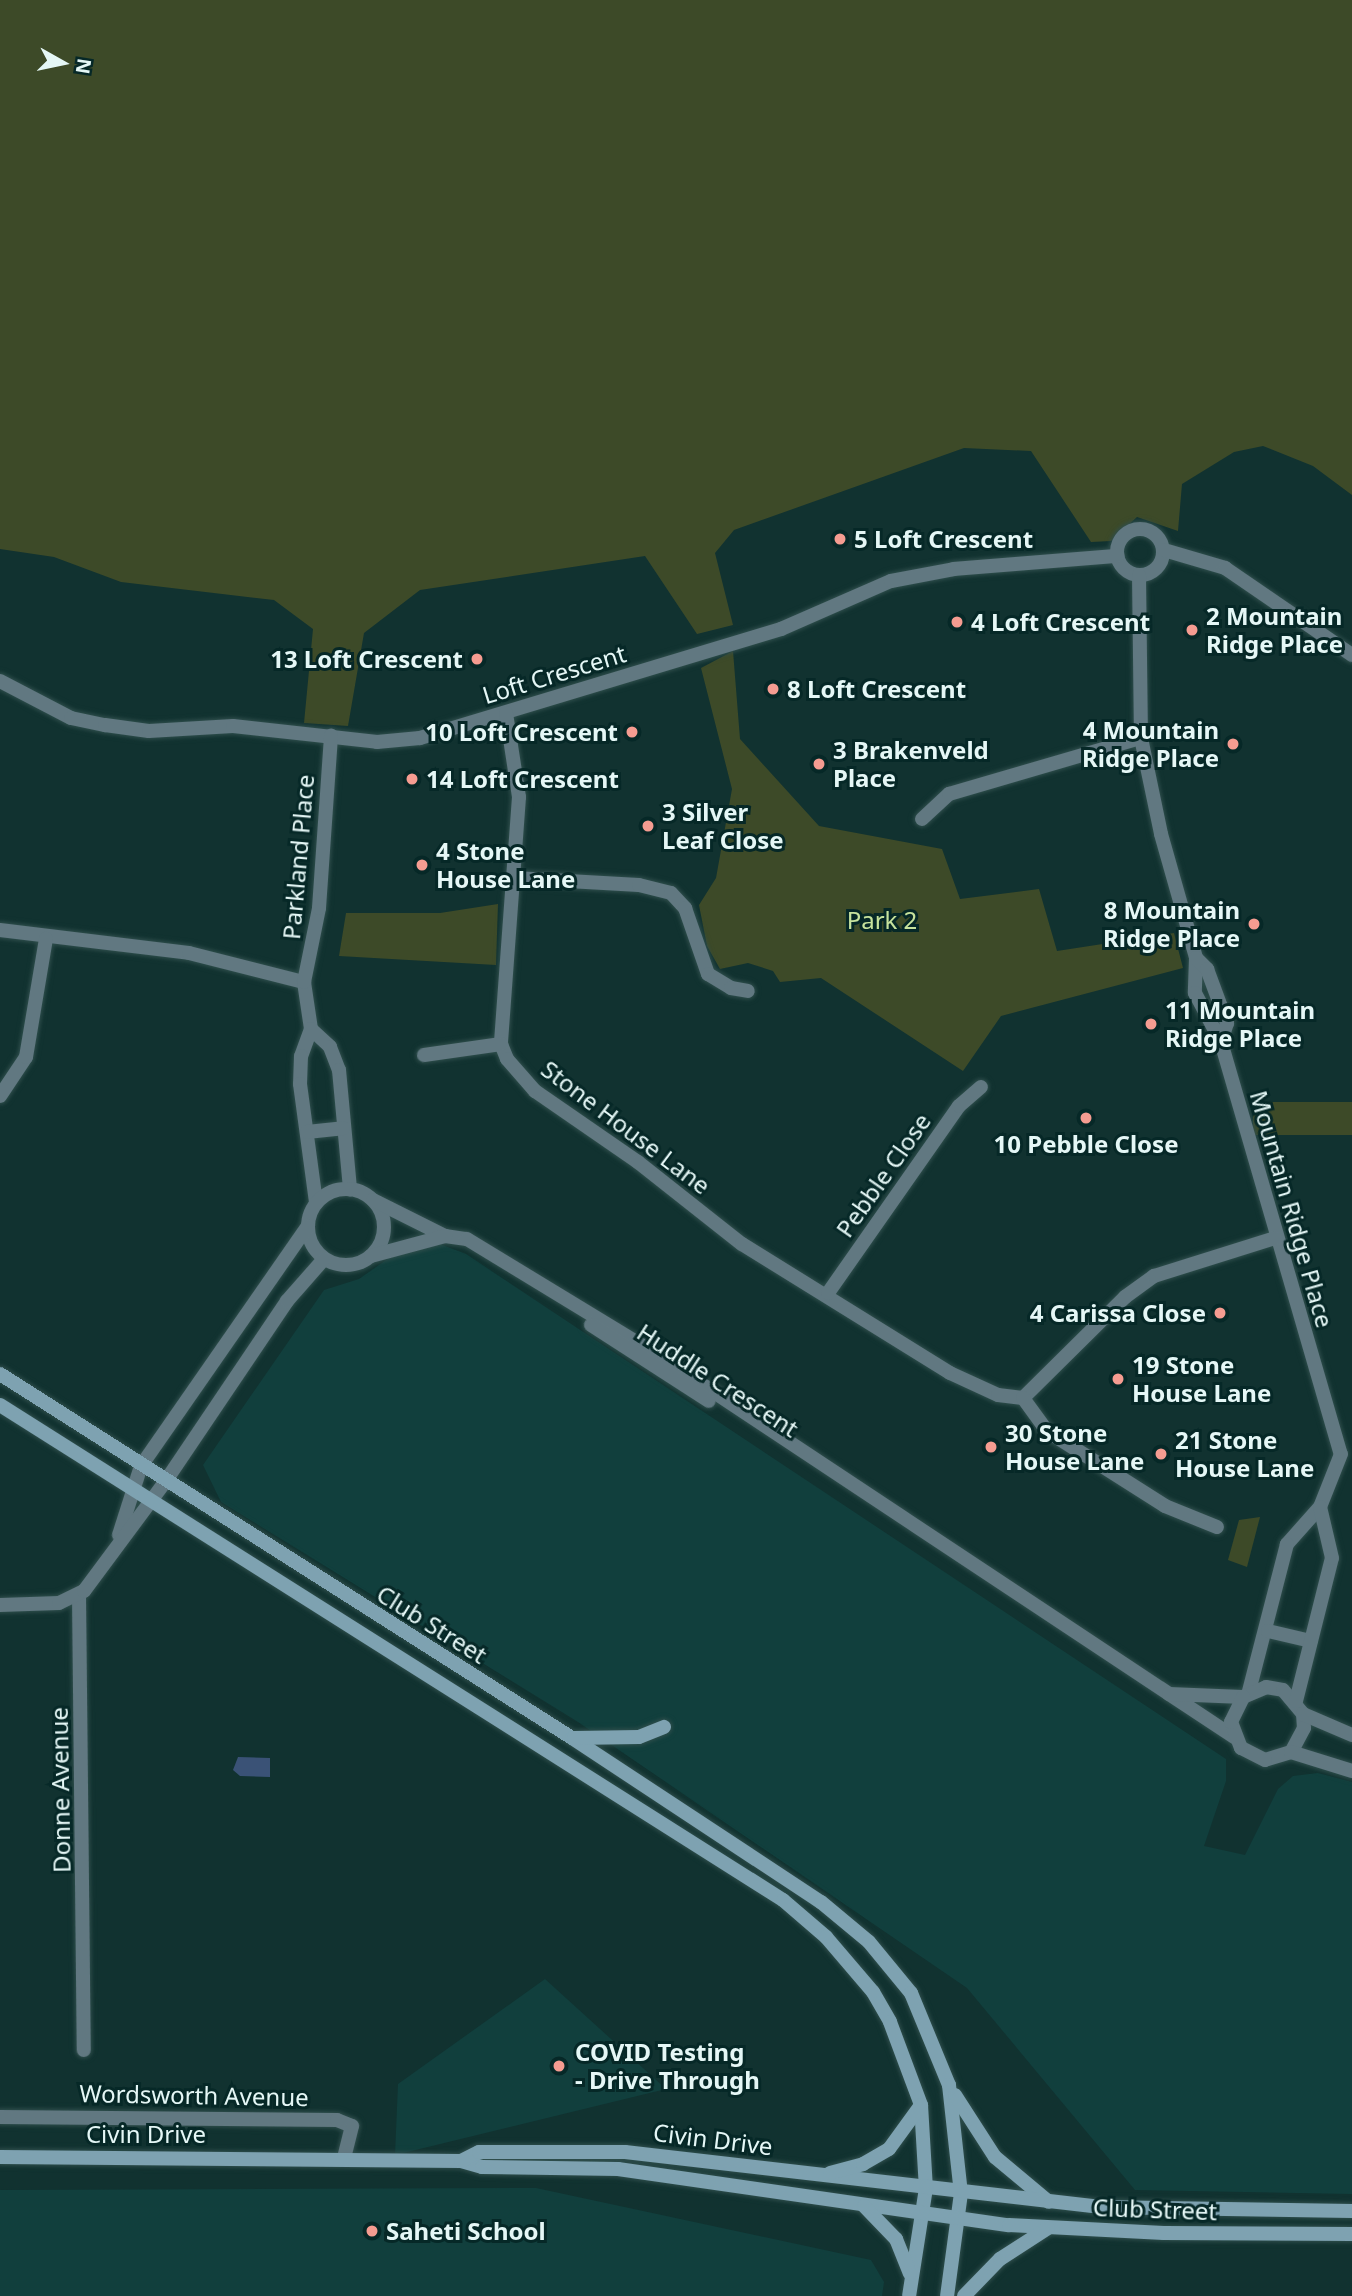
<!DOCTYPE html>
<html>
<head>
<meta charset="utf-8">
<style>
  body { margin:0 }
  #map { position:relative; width:1352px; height:2296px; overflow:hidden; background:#113230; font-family:"Noto Sans",sans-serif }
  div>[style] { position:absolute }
  .built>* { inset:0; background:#113f3d }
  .green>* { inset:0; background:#3d4a28; transform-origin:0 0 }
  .water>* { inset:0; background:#3a5276 }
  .roads { filter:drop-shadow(0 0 2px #2f4e4c) drop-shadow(0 0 2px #2f4e4c) }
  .minor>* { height:14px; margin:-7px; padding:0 7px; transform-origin:7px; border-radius:7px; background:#617881 }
  .minor>.ring { margin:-7px; padding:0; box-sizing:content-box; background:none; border:14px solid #617881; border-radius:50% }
  .secondary>* { height:14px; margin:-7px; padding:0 7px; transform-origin:7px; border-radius:7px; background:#7ea2b1 }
  .dots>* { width:19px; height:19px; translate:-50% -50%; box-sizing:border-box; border:4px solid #062827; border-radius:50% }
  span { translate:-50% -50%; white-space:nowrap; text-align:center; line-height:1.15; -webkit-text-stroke:6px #062827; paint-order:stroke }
  .poi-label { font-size:24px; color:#e5f7f6; font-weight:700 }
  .left { translate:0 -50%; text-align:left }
  .right { translate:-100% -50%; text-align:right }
  .street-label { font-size:24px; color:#e5f7f6 }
  .park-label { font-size:24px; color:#c7e39d }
  .north { position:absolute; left:28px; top:28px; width:70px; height:70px; -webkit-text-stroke:5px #062827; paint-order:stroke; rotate:99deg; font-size:19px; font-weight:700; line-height:28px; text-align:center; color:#e5f7f6 }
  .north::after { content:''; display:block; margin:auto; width:24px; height:32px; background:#e5f7f6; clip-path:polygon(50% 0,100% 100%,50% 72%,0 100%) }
</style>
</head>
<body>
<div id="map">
  <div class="built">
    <i style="clip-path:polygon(440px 1244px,466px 1254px,1226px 1759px,1226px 1781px,1204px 1846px,1245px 1855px,1278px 1789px,1293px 1776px,1318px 1773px,1352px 1782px,1352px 2194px,1135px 2190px,967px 1988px,578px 1722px,221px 1502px,203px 1465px,324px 1290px,359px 1279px,396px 1253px)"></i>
    <i style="clip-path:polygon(545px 1979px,666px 2089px,395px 2155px,398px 2084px)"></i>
    <i style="clip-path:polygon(536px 2188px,871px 2260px,884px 2282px,882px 2296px,0 2296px,0 2190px)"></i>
  </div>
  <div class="green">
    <i style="clip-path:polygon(0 0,1352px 0,1352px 495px,1313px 466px,1263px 446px,1234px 452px,1182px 484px,1178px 531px,1137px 517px,1111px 541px,1091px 542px,1031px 451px,964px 448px,734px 530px,715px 553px,733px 625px,697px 634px,645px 556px,420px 590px,364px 633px,348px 726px,304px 723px,313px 629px,274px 600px,121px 582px,54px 557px,0 549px)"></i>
    <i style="clip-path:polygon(733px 651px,740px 739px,819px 826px,942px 849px,960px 899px,1039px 889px,1057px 951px,1174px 933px,1183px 968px,1001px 1016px,963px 1071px,821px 978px,780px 982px,773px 971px,748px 963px,720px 969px,707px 946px,699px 905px,716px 878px,732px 789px,701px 668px)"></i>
    <i style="clip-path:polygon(498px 904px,496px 965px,339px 956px,346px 913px,440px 913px)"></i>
    <i style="left:1352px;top:1102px;width:33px;height:99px;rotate:90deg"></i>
    <i style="clip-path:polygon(1260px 1517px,1247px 1567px,1228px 1560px,1239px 1520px)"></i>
  </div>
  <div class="water">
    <i style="clip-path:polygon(238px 1757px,270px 1758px,270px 1777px,240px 1776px,233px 1770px)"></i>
  </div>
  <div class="roads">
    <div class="minor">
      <i class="ring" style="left:1117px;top:529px;width:32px;height:32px"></i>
      <i style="left:1164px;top:550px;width:64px;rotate:16.4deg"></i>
      <i style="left:1225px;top:568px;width:154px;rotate:34.4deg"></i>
      <i style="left:1139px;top:575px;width:163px;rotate:89.3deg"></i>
      <i style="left:1141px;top:738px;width:98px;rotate:78.2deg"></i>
      <i style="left:1161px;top:834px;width:129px;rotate:74.2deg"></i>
      <i style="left:1196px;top:958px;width:35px;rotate:92deg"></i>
      <i style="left:1195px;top:993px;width:55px;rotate:62deg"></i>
      <i style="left:1221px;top:1042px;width:429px;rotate:73.8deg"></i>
      <i style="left:1341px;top:1454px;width:57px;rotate:111.6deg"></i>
      <i style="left:1320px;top:1507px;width:50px;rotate:131.7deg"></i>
      <i style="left:1287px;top:1544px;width:152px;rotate:104.5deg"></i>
      <i style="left:0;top:681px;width:80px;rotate:27.5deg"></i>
      <i style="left:71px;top:718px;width:35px;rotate:12deg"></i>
      <i style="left:105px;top:725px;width:44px;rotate:7.8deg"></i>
      <i style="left:149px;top:731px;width:84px;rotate:-3.4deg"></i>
      <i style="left:233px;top:726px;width:145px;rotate:6.3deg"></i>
      <i style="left:377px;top:742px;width:43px;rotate:-5.3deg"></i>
      <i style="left:420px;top:738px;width:377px;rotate:-16.8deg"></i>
      <i style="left:781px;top:629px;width:120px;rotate:-23.6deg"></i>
      <i style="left:891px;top:581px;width:64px;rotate:-10.8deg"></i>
      <i style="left:954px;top:569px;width:164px;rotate:-4.6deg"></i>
      <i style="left:506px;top:713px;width:85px;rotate:81.2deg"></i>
      <i style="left:519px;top:797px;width:248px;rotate:94.2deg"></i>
      <i style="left:501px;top:1044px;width:16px;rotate:68deg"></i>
      <i style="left:507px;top:1059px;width:43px;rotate:48.8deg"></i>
      <i style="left:535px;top:1091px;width:125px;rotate:34.6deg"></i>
      <i style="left:638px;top:1162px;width:132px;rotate:38.3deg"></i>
      <i style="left:742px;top:1244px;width:245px;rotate:31.8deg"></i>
      <i style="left:950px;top:1373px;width:53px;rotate:24.6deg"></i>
      <i style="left:998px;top:1395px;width:25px;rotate:7deg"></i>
      <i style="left:922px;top:819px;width:37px;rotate:-43deg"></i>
      <i style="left:949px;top:794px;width:200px;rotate:-16.3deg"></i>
      <i style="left:515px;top:878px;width:124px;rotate:3.2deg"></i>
      <i style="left:639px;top:885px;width:33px;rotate:14deg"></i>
      <i style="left:671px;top:893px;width:21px;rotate:47deg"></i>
      <i style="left:685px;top:908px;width:70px;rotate:70.8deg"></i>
      <i style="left:708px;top:974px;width:27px;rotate:31deg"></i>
      <i style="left:731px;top:988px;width:17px;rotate:10deg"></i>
      <i style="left:0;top:930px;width:190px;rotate:6.9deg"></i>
      <i style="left:189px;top:953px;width:119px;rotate:14.2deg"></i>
      <i style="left:1196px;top:958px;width:16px;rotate:45deg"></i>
      <i style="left:1207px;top:969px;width:58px;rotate:69.7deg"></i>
      <i style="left:1227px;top:1023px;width:20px;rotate:108deg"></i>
      <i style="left:311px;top:1029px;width:48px;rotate:-98.5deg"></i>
      <i style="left:304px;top:982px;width:76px;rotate:-78.5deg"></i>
      <i style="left:319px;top:908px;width:173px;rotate:-86deg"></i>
      <i style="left:311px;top:1029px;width:29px;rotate:110deg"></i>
      <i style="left:301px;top:1056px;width:28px;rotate:92deg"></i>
      <i style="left:300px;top:1084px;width:119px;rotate:82.3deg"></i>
      <i style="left:311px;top:1029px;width:26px;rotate:43deg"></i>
      <i style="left:330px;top:1047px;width:25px;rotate:69deg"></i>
      <i style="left:339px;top:1070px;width:120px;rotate:84.7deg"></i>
      <i style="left:424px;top:1055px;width:78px;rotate:-8.1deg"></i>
      <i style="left:0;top:1096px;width:47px;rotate:-56.3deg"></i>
      <i style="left:26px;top:1057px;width:120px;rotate:-80.4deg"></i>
      <i style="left:307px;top:1132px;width:36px;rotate:-6deg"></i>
      <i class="ring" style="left:308px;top:1189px;width:62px;height:62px"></i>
      <i style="left:373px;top:1200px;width:80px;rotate:26.6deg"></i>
      <i style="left:445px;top:1236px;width:22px;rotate:8deg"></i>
      <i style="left:467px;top:1239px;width:231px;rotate:31.3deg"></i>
      <i style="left:664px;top:1359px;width:684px;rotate:33.55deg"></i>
      <i style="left:371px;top:1256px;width:77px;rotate:-15.1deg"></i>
      <i style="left:828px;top:1293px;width:228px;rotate:-55deg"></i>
      <i style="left:959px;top:1106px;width:29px;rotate:-41deg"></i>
      <i style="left:591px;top:1325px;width:140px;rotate:32.8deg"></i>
      <i style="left:1023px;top:1398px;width:144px;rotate:-44.7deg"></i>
      <i style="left:1125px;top:1297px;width:36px;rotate:-36deg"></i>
      <i style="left:1154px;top:1276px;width:127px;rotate:-17.4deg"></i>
      <i style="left:1023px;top:1398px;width:41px;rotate:54deg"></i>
      <i style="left:1047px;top:1431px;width:140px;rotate:32.4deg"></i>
      <i style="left:1165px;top:1506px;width:56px;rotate:22deg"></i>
      <i style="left:119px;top:1535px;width:72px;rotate:-72.3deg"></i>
      <i style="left:141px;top:1466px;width:292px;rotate:-55.2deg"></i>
      <i style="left:79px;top:1595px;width:455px;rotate:89.4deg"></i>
      <i style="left:0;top:1605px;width:59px;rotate:-1.9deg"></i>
      <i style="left:59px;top:1603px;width:28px;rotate:-26deg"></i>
      <i style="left:84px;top:1591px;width:136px;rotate:-53.4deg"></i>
      <i style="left:165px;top:1482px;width:218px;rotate:-56deg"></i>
      <i style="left:287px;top:1301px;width:56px;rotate:-48.6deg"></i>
      <i style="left:1268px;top:1631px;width:44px;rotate:13.1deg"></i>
      <i style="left:1169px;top:1694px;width:74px;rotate:2.3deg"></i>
      <i style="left:1243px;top:1697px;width:25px;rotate:-23deg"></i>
      <i style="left:1266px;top:1687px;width:17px;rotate:10deg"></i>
      <i style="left:1283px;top:1690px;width:31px;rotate:50deg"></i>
      <i style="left:1303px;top:1714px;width:14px;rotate:86deg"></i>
      <i style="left:1304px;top:1728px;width:27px;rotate:118deg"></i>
      <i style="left:1291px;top:1752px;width:27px;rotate:163deg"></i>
      <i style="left:1265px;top:1760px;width:27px;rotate:-153deg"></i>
      <i style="left:1241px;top:1748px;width:28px;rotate:-111deg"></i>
      <i style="left:1231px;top:1722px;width:28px;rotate:-64deg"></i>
      <i style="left:1296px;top:1701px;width:147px;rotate:-75.9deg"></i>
      <i style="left:1332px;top:1558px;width:52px;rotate:-103.2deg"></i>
      <i style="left:1303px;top:1714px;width:53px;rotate:23.2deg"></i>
      <i style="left:1291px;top:1752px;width:64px;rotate:17.3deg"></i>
      <i style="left:0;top:2117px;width:337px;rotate:0.5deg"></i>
      <i style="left:337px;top:2120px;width:16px;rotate:22deg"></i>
      <i style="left:352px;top:2126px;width:33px;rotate:104deg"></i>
    </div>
    <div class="secondary">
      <i style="left:0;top:1374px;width:678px;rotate:32.47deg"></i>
      <i style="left:572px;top:1738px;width:298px;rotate:33.4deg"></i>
      <i style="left:821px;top:1902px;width:62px;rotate:39.8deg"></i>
      <i style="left:869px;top:1942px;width:66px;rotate:50.5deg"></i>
      <i style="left:911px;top:1993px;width:100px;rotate:67.6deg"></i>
      <i style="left:949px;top:2085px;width:109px;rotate:83.7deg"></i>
      <i style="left:961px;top:2193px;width:104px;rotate:97.7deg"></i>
      <i style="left:0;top:1405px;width:926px;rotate:32.3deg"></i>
      <i style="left:783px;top:1900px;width:57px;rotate:40.7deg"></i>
      <i style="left:826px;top:1937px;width:72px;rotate:49.5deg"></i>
      <i style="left:873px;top:1992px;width:34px;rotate:60deg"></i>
      <i style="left:890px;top:2022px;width:89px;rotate:69.5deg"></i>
      <i style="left:921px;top:2105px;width:83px;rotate:86.6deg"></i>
      <i style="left:926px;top:2188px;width:109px;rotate:98.9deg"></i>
      <i style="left:574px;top:1738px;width:65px;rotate:-0.9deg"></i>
      <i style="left:639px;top:1737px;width:27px;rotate:-22deg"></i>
      <i style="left:955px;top:2095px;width:74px;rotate:57.2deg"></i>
      <i style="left:995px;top:2157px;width:70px;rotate:39.8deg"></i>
      <i style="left:0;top:2157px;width:461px;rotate:0.5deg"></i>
      <i style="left:461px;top:2161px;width:22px;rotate:16deg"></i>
      <i style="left:482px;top:2167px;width:136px;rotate:0.8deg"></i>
      <i style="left:618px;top:2169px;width:395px;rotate:8.2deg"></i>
      <i style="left:1009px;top:2225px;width:155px;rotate:3deg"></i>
      <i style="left:1164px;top:2233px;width:188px;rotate:0.3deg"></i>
      <i style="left:461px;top:2161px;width:20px;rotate:-27deg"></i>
      <i style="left:479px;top:2152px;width:146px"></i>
      <i style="left:625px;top:2152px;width:477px;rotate:6.6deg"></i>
      <i style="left:1099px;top:2207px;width:253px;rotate:0.9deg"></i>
      <i style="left:830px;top:2173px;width:34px;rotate:-15deg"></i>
      <i style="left:863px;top:2164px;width:30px;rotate:-30deg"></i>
      <i style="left:889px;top:2149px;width:54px;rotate:-54deg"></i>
      <i style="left:864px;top:2206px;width:46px;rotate:45.9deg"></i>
      <i style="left:896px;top:2239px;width:37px;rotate:68deg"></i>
      <i style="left:964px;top:2296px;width:52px;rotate:-45.8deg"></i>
      <i style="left:1000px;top:2259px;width:57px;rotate:-32.9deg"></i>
    </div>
  </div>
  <div class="dots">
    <i style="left:840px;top:539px;background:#f59c91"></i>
    <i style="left:957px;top:622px;background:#f59c91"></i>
    <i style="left:1192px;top:630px;background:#f59c91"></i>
    <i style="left:477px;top:659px;background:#f59c91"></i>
    <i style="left:773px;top:689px;background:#f59c91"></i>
    <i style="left:632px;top:732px;background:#f59c91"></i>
    <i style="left:1233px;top:744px;background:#f59c91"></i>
    <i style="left:819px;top:764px;background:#f59c91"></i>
    <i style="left:412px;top:779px;background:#f59c91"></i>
    <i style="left:648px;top:826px;background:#f59c91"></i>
    <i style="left:422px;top:865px;background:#f59c91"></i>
    <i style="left:1254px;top:924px;background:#f59c91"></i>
    <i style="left:1151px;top:1024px;background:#f59c91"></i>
    <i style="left:1086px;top:1118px;background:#f59c91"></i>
    <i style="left:1220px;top:1313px;background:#f59c91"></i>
    <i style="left:1118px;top:1379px;background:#f59c91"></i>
    <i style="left:991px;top:1447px;background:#f59c91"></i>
    <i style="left:1161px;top:1454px;background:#f59c91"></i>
    <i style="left:559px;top:2066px;background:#f59c91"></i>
    <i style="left:372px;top:2231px;background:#f59c91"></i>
  </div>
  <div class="poi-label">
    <span class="left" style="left:854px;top:539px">5 Loft Crescent</span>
    <span class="left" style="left:1206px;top:630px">2 Mountain<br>Ridge Place</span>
    <span class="left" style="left:971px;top:622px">4 Loft Crescent</span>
    <span class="right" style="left:463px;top:659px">13 Loft Crescent</span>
    <span class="left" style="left:787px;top:689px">8 Loft Crescent</span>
    <span class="right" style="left:1219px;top:744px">4 Mountain<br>Ridge Place</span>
    <span class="right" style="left:618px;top:732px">10 Loft Crescent</span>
    <span class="left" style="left:833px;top:764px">3 Brakenveld<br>Place</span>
    <span class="left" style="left:426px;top:779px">14 Loft Crescent</span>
    <span class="left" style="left:662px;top:826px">3 Silver<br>Leaf Close</span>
    <span class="left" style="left:436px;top:865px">4 Stone<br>House Lane</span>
    <span class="right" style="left:1240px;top:924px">8 Mountain<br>Ridge Place</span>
    <span class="left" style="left:1165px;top:1024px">11 Mountain<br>Ridge Place</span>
    <span style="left:1086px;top:1144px">10 Pebble Close</span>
    <span class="right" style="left:1206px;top:1313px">4 Carissa Close</span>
    <span class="left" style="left:1132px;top:1379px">19 Stone<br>House Lane</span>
    <span class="left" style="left:1005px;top:1447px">30 Stone<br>House Lane</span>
    <span class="left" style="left:1175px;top:1454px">21 Stone<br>House Lane</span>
    <span class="left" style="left:575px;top:2066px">COVID Testing<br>- Drive Through</span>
    <span class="left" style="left:386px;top:2231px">Saheti School</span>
  </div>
  <div class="street-label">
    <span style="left:554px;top:674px;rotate:-17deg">Loft Crescent</span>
    <span style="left:298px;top:857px;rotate:-85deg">Parkland Place</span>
    <span style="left:626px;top:1127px;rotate:37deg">Stone House Lane</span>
    <span style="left:883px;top:1175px;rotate:-55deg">Pebble Close</span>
    <span style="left:1292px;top:1209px;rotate:74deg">Mountain Ridge Place</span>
    <span style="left:718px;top:1380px;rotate:33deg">Huddle Crescent</span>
    <span style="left:432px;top:1624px;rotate:32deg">Club Street</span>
    <span style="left:60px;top:1790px;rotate:-91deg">Donne Avenue</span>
    <span style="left:194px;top:2095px;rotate:1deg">Wordsworth Avenue</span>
    <span style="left:146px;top:2134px">Civin Drive</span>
    <span style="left:713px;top:2139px;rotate:7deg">Civin Drive</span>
    <span style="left:1155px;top:2209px;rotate:2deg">Club Street</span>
  </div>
  <div class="park-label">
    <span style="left:882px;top:920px">Park 2</span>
  </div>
  <div class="north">N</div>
</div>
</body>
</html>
